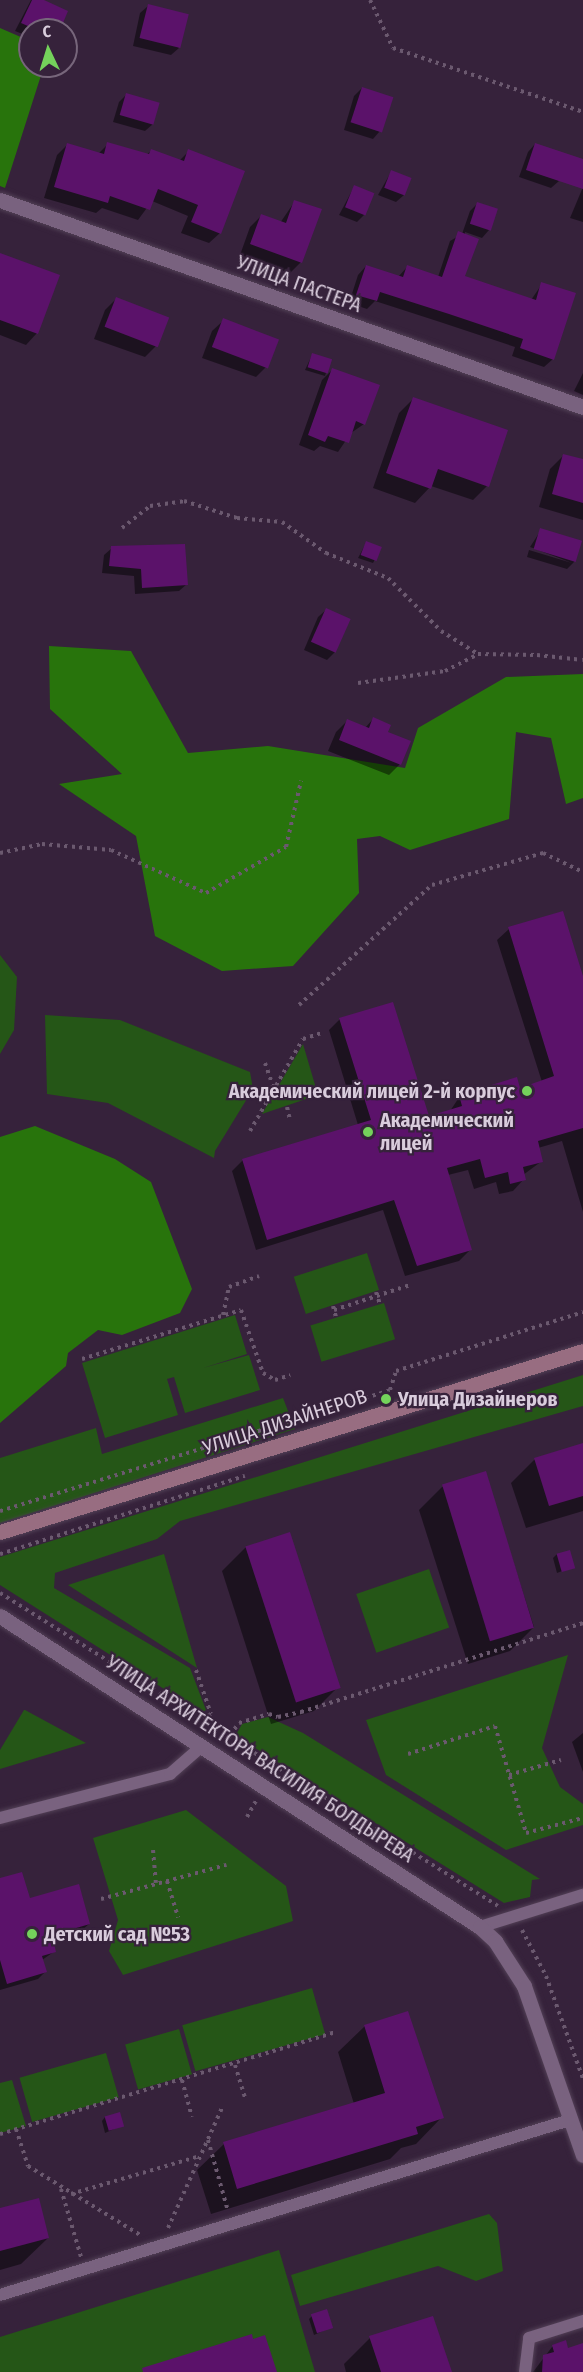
<!DOCTYPE html>
<html>
<head>
<meta charset="utf-8">
<style>
  body { margin:0 }
  #map { position:relative; width:583px; height:2372px; overflow:hidden; background:#36223b; font-family:"Fira Sans Condensed",sans-serif }
  div>[style] { position:absolute }
  .green>* { inset:0; background:#255617; transform-origin:0 0 }
  .forest>* { inset:0; background:#28740c }
  .shadow>* { inset:0; background:#0007 }
  .building>* { inset:0; background:#5b126a; transform-origin:0 0 }
  .path>* { height:4px; margin-top:-2px; transform-origin:0; background:repeating-linear-gradient(90deg,#6b596f 0 3px,transparent 0 7.5px) }
  .roads { filter:drop-shadow(0 0 2px #524056) drop-shadow(0 0 2px #524056) }
  .lane>* { height:12px; margin:-6px; padding:0 6px; transform-origin:6px; border-radius:6px; background:#79627f }
  .street>* { height:15px; margin:-7.5px; padding:0 7.5px; transform-origin:7.5px; border-radius:7.5px; background:#79627f }
  .secondary>* { height:15px; margin:-7.5px; padding:0 7.5px; transform-origin:7.5px; border-radius:7.5px; background:#986d81 }
  .dots>* { width:16px; height:16px; translate:-50% -50%; box-sizing:border-box; border:3px solid #36223b; border-radius:50% }
  span { translate:-50% -50%; white-space:nowrap; text-align:center; line-height:1.15; -webkit-text-stroke:4.5px #36223b; paint-order:stroke }
  .street-label { font-size:20px; color:#d9ccdc }
  .poi-label { font-size:20px; color:#d9ccdc; font-weight:700 }
  .right { translate:-100% -50%; text-align:right }
  .left { translate:0 -50%; text-align:left }
  .north { position:absolute; left:18px; top:18px; width:60px; height:60px; box-sizing:border-box; background:#36223b; border:2px solid #77667b; border-radius:50%; rotate:356deg; font-size:16px; font-weight:700; line-height:24px; text-align:center; color:#d9ccdc }
  .north::after { content:''; display:block; margin:auto; width:21px; height:27px; background:#74d25b; clip-path:polygon(50% 0,100% 100%,50% 72%,0 100%) }
</style>
</head>
<body>
<div id="map">
  <div class="green">
    <i style="clip-path:polygon(0 955px,17px 977px,14px 1030px,0 1054px)"></i>
    <i style="clip-path:polygon(45px 1015px,120px 1020px,250px 1072px,253px 1089px,215px 1151px,214px 1158px,108px 1103px,47px 1094px)"></i>
    <i style="clip-path:polygon(303px 1044px,318px 1095px,262px 1114px)"></i>
    <i style="left:367px;top:1253px;width:39px;height:77px;rotate:72deg"></i>
    <i style="left:384px;top:1303px;width:38px;height:77px;rotate:73deg"></i>
    <i style="clip-path:polygon(235px 1315px,247px 1354px,203px 1368px,249px 1355px,260px 1390px,185px 1413px,174px 1377px,167px 1379px,178px 1415px,105px 1438px,82px 1363px)"></i>
    <i style="clip-path:polygon(583px 1375px,583px 1406px,180px 1521px,157px 1539px,55px 1573px,54px 1588px,190px 1668px,206px 1710px,202px 1713px,0 1585px,0 1557px)"></i>
    <i style="clip-path:polygon(283px 1398px,295px 1429px,0 1523px,0 1458px,96px 1428px,102px 1454px)"></i>
    <i style="clip-path:polygon(164px 1554px,197px 1668px,68px 1585px)"></i>
    <i style="left:429px;top:1569px;width:62px;height:77px;rotate:71deg"></i>
    <i style="clip-path:polygon(568px 1655px,542px 1748px,560px 1787px,583px 1804px,583px 1825px,506px 1850px,386px 1775px,366px 1720px)"></i>
    <i style="clip-path:polygon(24px 1710px,25px 1710px,86px 1743px,0 1769px,0 1750px)"></i>
    <i style="clip-path:polygon(268px 1717px,303px 1733px,540px 1879px,532px 1880px,530px 1897px,504px 1903px,239px 1738px,237px 1733px,242px 1724px)"></i>
    <i style="clip-path:polygon(186px 1810px,286px 1886px,293px 1921px,123px 1975px,109px 1951px,118px 1920px,93px 1838px)"></i>
    <i style="left:312px;top:1988px;width:48px;height:135px;rotate:74deg"></i>
    <i style="left:179px;top:2029px;width:47px;height:56px;rotate:74deg"></i>
    <i style="left:106px;top:2053px;width:46px;height:90px;rotate:74deg"></i>
    <i style="clip-path:polygon(12px 2080px,26px 2126px,0 2133px,0 2083px)"></i>
    <i style="clip-path:polygon(489px 2214px,497px 2223px,503px 2271px,476px 2281px,438px 2266px,300px 2306px,291px 2275px)"></i>
    <i style="clip-path:polygon(279px 2250px,315px 2372px,0 2372px,0 2337px)"></i>
  </div>
  <div class="forest">
    <i style="clip-path:polygon(0 28px,30px 41px,30px 66px,44px 66px,5px 188px,0 186px)"></i>
    <i style="clip-path:polygon(49px 646px,131px 651px,188px 753px,268px 746px,405px 768px,418px 728px,506px 677px,583px 674px,583px 798px,566px 804px,551px 738px,516px 732px,509px 819px,410px 850px,380px 836px,357px 839px,359px 893px,293px 966px,222px 971px,155px 936px,136px 836px,59px 784px,122px 774px,50px 709px)"></i>
    <i style="clip-path:polygon(35px 1126px,115px 1159px,151px 1182px,192px 1289px,180px 1313px,122px 1335px,98px 1330px,68px 1353px,66px 1366px,0 1423px,0 1137px)"></i>
  </div>
  <div class="shadow">
    <i style="clip-path:polygon(31px 0,40px 0,58px 30px,30px 30px,30px 37px,15px 31px)"></i>
    <i style="clip-path:polygon(148px 6px,179px 48px,171px 55px,133px 46px,140px 13px)"></i>
    <i style="clip-path:polygon(362px 88px,380px 131px,373px 139px,344px 130px,354px 96px)"></i>
    <i style="clip-path:polygon(126px 95px,153px 124px,145px 131px,113px 122px,119px 102px)"></i>
    <i style="clip-path:polygon(68px 144px,98px 154px,108px 144px,146px 155px,151px 151px,179px 161px,189px 151px,220px 233px,209px 243px,181px 233px,188px 216px,152px 201px,138px 220px,102px 208px,96px 213px,44px 198px,57px 155px)"></i>
    <i style="clip-path:polygon(535px 144px,559px 181px,551px 188px,519px 177px,528px 152px)"></i>
    <i style="clip-path:polygon(391px 172px,404px 195px,396px 202px,378px 195px)"></i>
    <i style="clip-path:polygon(354px 187px,364px 215px,357px 222px,339px 215px)"></i>
    <i style="clip-path:polygon(583px 187px,583px 222px,570px 218px)"></i>
    <i style="clip-path:polygon(295px 201px,301px 262px,290px 273px,240px 255px,250px 227px,261px 216px,280px 223px)"></i>
    <i style="clip-path:polygon(477px 204px,489px 230px,482px 238px,465px 232px,463px 277px,531px 300px,542px 284px,553px 359px,544px 367px,512px 356px,515px 347px,440px 322px,375px 301px,367px 309px,349px 303px,358px 275px,366px 266px,398px 277px,408px 266px,438px 277px,450px 241px,462px 234px,470px 211px)"></i>
    <i style="clip-path:polygon(0 255px,37px 333px,26px 345px,0 335px)"></i>
    <i style="clip-path:polygon(116px 299px,156px 346px,145px 357px,94px 339px,105px 310px)"></i>
    <i style="clip-path:polygon(224px 320px,267px 366px,256px 377px,202px 358px,212px 331px)"></i>
    <i style="clip-path:polygon(312px 355px,330px 360px,325px 376px,305px 370px)"></i>
    <i style="clip-path:polygon(332px 370px,364px 424px,351px 433px,338px 452px,320px 446px,314px 451px,299px 445px,322px 380px)"></i>
    <i style="clip-path:polygon(583px 373px,583px 395px,574px 391px)"></i>
    <i style="clip-path:polygon(414px 398px,487px 486px,473px 500px,431px 486px,415px 503px,373px 488px,399px 413px)"></i>
    <i style="clip-path:polygon(564px 455px,583px 461px,583px 520px,539px 507px,550px 469px)"></i>
    <i style="clip-path:polygon(541px 530px,580px 542px,574px 562px,567px 569px,527px 557px,529px 550px,572px 563px,530px 547px)"></i>
    <i style="clip-path:polygon(366px 543px,381px 548px,373px 563px,358px 558px)"></i>
    <i style="clip-path:polygon(112px 548px,187px 584px,179px 591px,135px 594px,134px 576px,102px 573px,104px 555px)"></i>
    <i style="clip-path:polygon(326px 610px,335px 652px,327px 660px,304px 650px,318px 617px)"></i>
    <i style="clip-path:polygon(373px 719px,386px 733px,400px 764px,389px 775px,328px 751px,336px 732px,347px 721px,365px 728px)"></i>
    <i style="clip-path:polygon(509px 929px,583px 981px,583px 1212px,562px 1141px,538px 1148px,542px 1161px,523px 1175px,524px 1179px,513px 1191px,499px 1194px,496px 1182px,474px 1189px,468px 1170px,448px 1175px,470px 1250px,459px 1261px,405px 1276px,383px 1210px,256px 1250px,232px 1171px,243px 1160px,358px 1125px,329px 1030px,340px 1019px,428px 1118px,450px 1111px,460px 1096px,519px 1090px,542px 1082px,497px 940px)"></i>
    <i style="clip-path:polygon(583px 1445px,583px 1511px,526px 1528px,511px 1483px,534px 1460px)"></i>
    <i style="clip-path:polygon(485px 1473px,534px 1627px,510px 1651px,468px 1664px,419px 1510px,442px 1487px)"></i>
    <i style="clip-path:polygon(246px 1547px,338px 1687px,314px 1711px,271px 1724px,222px 1571px)"></i>
    <i style="clip-path:polygon(557px 1554px,573px 1567px,557px 1573px,553px 1558px)"></i>
    <i style="clip-path:polygon(583px 1733px,583px 1772px,572px 1742px)"></i>
    <i style="clip-path:polygon(0 1880px,29px 1900px,89px 1924px,81px 1931px,51px 1940px,55px 1951px,42px 1960px,45px 1972px,38px 1979px,0 1990px)"></i>
    <i style="clip-path:polygon(365px 2026px,442px 2117px,416px 2144px,401px 2148px,390px 2159px,211px 2214px,197px 2170px,224px 2144px,354px 2104px,338px 2052px)"></i>
    <i style="clip-path:polygon(105px 2117px,123px 2125px,105px 2133px,102px 2121px)"></i>
    <i style="clip-path:polygon(0 2209px,48px 2238px,21px 2264px,0 2270px)"></i>
    <i style="clip-path:polygon(312px 2316px,332px 2327px,314px 2335px,309px 2319px)"></i>
    <i style="clip-path:polygon(370px 2338px,450px 2372px,346px 2372px,344px 2364px)"></i>
    <i style="clip-path:polygon(565px 2342px,567px 2350px,583px 2345px,583px 2372px,533px 2372px,552px 2347px)"></i>
  </div>
  <div class="building">
    <i style="clip-path:polygon(32px 0,44px 0,68px 11px,60px 30px,37px 30px,21px 23px)"></i>
    <i style="left:148px;top:4px;width:42px;height:35px;rotate:14deg"></i>
    <i style="left:362px;top:87px;width:33px;height:37px;rotate:18deg"></i>
    <i style="left:126px;top:93px;width:35px;height:23px;rotate:16deg"></i>
    <i style="clip-path:polygon(107px 142px,149px 154px,151px 149px,184px 161px,188px 149px,245px 171px,221px 234px,191px 222px,198px 205px,158px 189px,150px 210px,110px 196px,108px 203px,54px 187px,67px 143px,104px 154px)"></i>
    <i style="clip-path:polygon(535px 143px,583px 159px,583px 189px,526px 170px)"></i>
    <i style="left:391px;top:170px;width:22px;height:19px;rotate:21deg"></i>
    <i style="left:354px;top:185px;width:22px;height:24px;rotate:22deg"></i>
    <i style="clip-path:polygon(294px 200px,322px 209px,302px 263px,250px 244px,261px 214px,286px 223px)"></i>
    <i style="left:477px;top:202px;width:22px;height:23px;rotate:18deg"></i>
    <i style="clip-path:polygon(458px 231px,479px 239px,465px 276px,536px 300px,541px 282px,576px 293px,554px 360px,520px 348px,523px 339px,449px 314px,380px 292px,377px 301px,356px 295px,366px 265px,403px 277px,407px 265px,442px 277px)"></i>
    <i style="clip-path:polygon(0 253px,60px 275px,38px 334px,0 320px)"></i>
    <i style="left:116px;top:297px;width:57px;height:32px;rotate:21deg"></i>
    <i style="left:223px;top:318px;width:60px;height:31px;rotate:21deg"></i>
    <i style="left:312px;top:353px;width:21px;height:15px;rotate:17deg"></i>
    <i style="clip-path:polygon(332px 368px,380px 385px,365px 425px,356px 421px,349px 443px,328px 436px,325px 442px,308px 435px)"></i>
    <i style="clip-path:polygon(413px 397px,508px 430px,489px 487px,438px 469px,431px 489px,386px 473px)"></i>
    <i style="clip-path:polygon(563px 454px,583px 459px,583px 503px,552px 494px)"></i>
    <i style="left:540px;top:528px;width:44px;height:22px;rotate:17deg"></i>
    <i style="left:366px;top:541px;width:17px;height:15px;rotate:21deg"></i>
    <i style="clip-path:polygon(185px 544px,188px 585px,142px 588px,141px 569px,109px 566px,111px 546px)"></i>
    <i style="left:326px;top:608px;width:27px;height:37px;rotate:24deg"></i>
    <i style="clip-path:polygon(373px 717px,391px 725px,388px 732px,411px 741px,401px 765px,339px 740px,347px 719px,369px 728px)"></i>
    <i style="clip-path:polygon(563px 911px,583px 976px,583px 1128px,538px 1141px,543px 1162px,523px 1167px,526px 1180px,510px 1184px,508px 1172px,485px 1178px,480px 1159px,447px 1168px,472px 1250px,417px 1266px,394px 1200px,267px 1240px,242px 1159px,371px 1120px,339px 1018px,393px 1002px,429px 1116px,462px 1106px,459px 1095px,517px 1077px,520px 1088px,554px 1076px,508px 927px)"></i>
    <i style="clip-path:polygon(583px 1443px,583px 1496px,549px 1506px,534px 1458px)"></i>
    <i style="left:486px;top:1471px;width:164px;height:46px;rotate:73deg"></i>
    <i style="left:290px;top:1532px;width:164px;height:47px;rotate:72deg"></i>
    <i style="left:570px;top:1550px;width:19px;height:14px;rotate:74deg"></i>
    <i style="clip-path:polygon(22px 1872px,30px 1898px,79px 1884px,90px 1924px,52px 1935px,56px 1952px,42px 1956px,47px 1972px,7px 1984px,0 1960px,0 1878px)"></i>
    <i style="clip-path:polygon(408px 2011px,444px 2118px,416px 2127px,418px 2134px,237px 2189px,223px 2142px,385px 2093px,364px 2025px)"></i>
    <i style="left:120px;top:2112px;width:15px;height:16px;rotate:74deg"></i>
    <i style="clip-path:polygon(39px 2198px,49px 2238px,0 2251px,0 2208px)"></i>
    <i style="left:327px;top:2309px;width:20px;height:17px;rotate:72deg"></i>
    <i style="clip-path:polygon(433px 2316px,452px 2372px,381px 2372px,369px 2336px)"></i>
    <i style="clip-path:polygon(252px 2334px,253px 2339px,265px 2335px,277px 2372px,143px 2372px,142px 2368px)"></i>
    <i style="clip-path:polygon(566px 2340px,568px 2348px,583px 2343px,583px 2372px,542px 2372px,543px 2355px,554px 2352px,552px 2345px)"></i>
  </div>
  <div class="path">
    <i style="left:370px;top:0;width:53px;rotate:64.4deg"></i>
    <i style="left:393px;top:48px;width:200px;rotate:18.6deg"></i>
    <i style="left:122px;top:528px;width:36px;rotate:-38deg"></i>
    <i style="left:150px;top:506px;width:34px;rotate:-8deg"></i>
    <i style="left:184px;top:501px;width:56px;rotate:17.8deg"></i>
    <i style="left:237px;top:518px;width:45px;rotate:5.1deg"></i>
    <i style="left:282px;top:522px;width:54px;rotate:35.2deg"></i>
    <i style="left:326px;top:553px;width:67px;rotate:22deg"></i>
    <i style="left:388px;top:578px;width:75px;rotate:45deg"></i>
    <i style="left:441px;top:631px;width:44px;rotate:31.9deg"></i>
    <i style="left:478px;top:654px;width:59px;rotate:1deg"></i>
    <i style="left:537px;top:655px;width:46px;rotate:6.2deg"></i>
    <i style="left:358px;top:683px;width:88px;rotate:-7.9deg"></i>
    <i style="left:445px;top:671px;width:37px;rotate:-27deg"></i>
    <i style="left:0;top:853px;width:43px;rotate:-12.1deg"></i>
    <i style="left:42px;top:844px;width:69px;rotate:5deg"></i>
    <i style="left:111px;top:850px;width:104px;rotate:24.4deg"></i>
    <i style="left:206px;top:893px;width:92px;rotate:-29.9deg"></i>
    <i style="left:286px;top:847px;width:68px;rotate:-77.2deg"></i>
    <i style="left:299px;top:1005px;width:179px;rotate:-42.1deg"></i>
    <i style="left:432px;top:885px;width:116px;rotate:-16.1deg"></i>
    <i style="left:543px;top:853px;width:44px;rotate:25.4deg"></i>
    <i style="left:265px;top:1063px;width:24px;rotate:71deg"></i>
    <i style="left:287px;top:1107px;width:13px;rotate:77deg"></i>
    <i style="left:250px;top:1131px;width:106px;rotate:-60.1deg"></i>
    <i style="left:303px;top:1039px;width:19px;rotate:-18deg"></i>
    <i style="left:376px;top:1292px;width:13px;rotate:72deg"></i>
    <i style="left:333px;top:1306px;width:11px;rotate:75deg"></i>
    <i style="left:334px;top:1310px;width:80px;rotate:-18.2deg"></i>
    <i style="left:223px;top:1315px;width:29px;rotate:-78deg"></i>
    <i style="left:229px;top:1287px;width:32px;rotate:-20deg"></i>
    <i style="left:82px;top:1359px;width:166px;rotate:-17.1deg"></i>
    <i style="left:241px;top:1310px;width:67px;rotate:70.8deg"></i>
    <i style="left:263px;top:1373px;width:14px;rotate:30deg"></i>
    <i style="left:275px;top:1380px;width:16px;rotate:-18deg"></i>
    <i style="left:0;top:1511px;width:408px;rotate:-17.2deg"></i>
    <i style="left:390px;top:1390px;width:20px;rotate:-72deg"></i>
    <i style="left:396px;top:1371px;width:196px;rotate:-17.5deg"></i>
    <i style="left:0;top:1554px;width:257px;rotate:-17.7deg"></i>
    <i style="left:0;top:1593px;width:588px;rotate:32.15deg"></i>
    <i style="left:196px;top:1670px;width:46px;rotate:71.2deg"></i>
    <i style="left:211px;top:1714px;width:9px;rotate:153deg"></i>
    <i style="left:230px;top:1735px;width:15px;rotate:-53deg"></i>
    <i style="left:239px;top:1723px;width:31px;rotate:-17deg"></i>
    <i style="left:269px;top:1714px;width:9px;rotate:18deg"></i>
    <i style="left:278px;top:1717px;width:24px;rotate:-12deg"></i>
    <i style="left:301px;top:1712px;width:296px;rotate:-17.5deg"></i>
    <i style="left:408px;top:1754px;width:91px;rotate:-17.8deg"></i>
    <i style="left:495px;top:1726px;width:111px;rotate:73.8deg"></i>
    <i style="left:526px;top:1833px;width:59px;rotate:-14.7deg"></i>
    <i style="left:509px;top:1775px;width:54px;rotate:-16.1deg"></i>
    <i style="left:247px;top:1817px;width:21px;rotate:-61deg"></i>
    <i style="left:153px;top:1850px;width:33px;rotate:85deg"></i>
    <i style="left:167px;top:1881px;width:38px;rotate:73deg"></i>
    <i style="left:101px;top:1899px;width:130px;rotate:-15.2deg"></i>
    <i style="left:522px;top:1930px;width:52px;rotate:62.4deg"></i>
    <i style="left:546px;top:1976px;width:109px;rotate:70.2deg"></i>
    <i style="left:235px;top:2065px;width:37px;rotate:73deg"></i>
    <i style="left:182px;top:2080px;width:38px;rotate:75deg"></i>
    <i style="left:16px;top:2129px;width:39px;rotate:72deg"></i>
    <i style="left:28px;top:2166px;width:134px;rotate:31.6deg"></i>
    <i style="left:0;top:2134px;width:350px;rotate:-16.9deg"></i>
    <i style="left:208px;top:2140px;width:74px;rotate:74.3deg"></i>
    <i style="left:61px;top:2189px;width:71px;rotate:73.6deg"></i>
    <i style="left:71px;top:2194px;width:134px;rotate:-16.4deg"></i>
    <i style="left:168px;top:2228px;width:132px;rotate:-65.8deg"></i>
  </div>
  <div class="roads">
    <div class="lane">
      <i style="left:0;top:1818px;width:176px;rotate:-14.5deg"></i>
      <i style="left:170px;top:1774px;width:41px;rotate:-41.1deg"></i>
      <i style="left:480px;top:1927px;width:108px;rotate:-17.3deg"></i>
      <i style="left:0;top:2295px;width:596px;rotate:-17.07deg"></i>
      <i style="left:525px;top:2372px;width:34px;rotate:-83deg"></i>
      <i style="left:529px;top:2338px;width:57px;rotate:-17.5deg"></i>
    </div>
    <div class="street">
      <i style="left:0;top:200px;width:619px;rotate:19.55deg"></i>
      <i style="left:0;top:1616px;width:572px;rotate:32.94deg"></i>
      <i style="left:480px;top:1927px;width:21px;rotate:43deg"></i>
      <i style="left:495px;top:1941px;width:54px;rotate:57.2deg"></i>
      <i style="left:524px;top:1986px;width:179px;rotate:70.8deg"></i>
    </div>
    <div class="secondary">
      <i style="left:0;top:1532px;width:610px;rotate:-17.25deg"></i>
    </div>
  </div>
  <div class="dots">
    <i style="left:527px;top:1091px;background:#74d25b"></i>
    <i style="left:368px;top:1132px;background:#74d25b"></i>
    <i style="left:386px;top:1399px;background:#74d25b"></i>
    <i style="left:32px;top:1934px;background:#74d25b"></i>
  </div>
  <div class="street-label">
    <span style="left:299px;top:284px;rotate:20deg">УЛИЦА ПАСТЕРА</span>
    <span style="left:285px;top:1422px;rotate:-18deg">УЛИЦА ДИЗАЙНЕРОВ</span>
    <span style="left:260px;top:1759px;rotate:33deg">УЛИЦА АРХИТЕКТОРА ВАСИЛИЯ БОЛДЫРЕВА</span>
  </div>
  <div class="poi-label">
    <span class="right" style="left:515px;top:1091px">Академический лицей 2-й корпус</span>
    <span class="left" style="left:380px;top:1132px">Академический<br>лицей</span>
    <span class="left" style="left:398px;top:1399px">Улица Дизайнеров</span>
    <span class="left" style="left:44px;top:1934px">Детский сад №53</span>
  </div>
  <div class="north">С</div>
</div>
</body>
</html>
